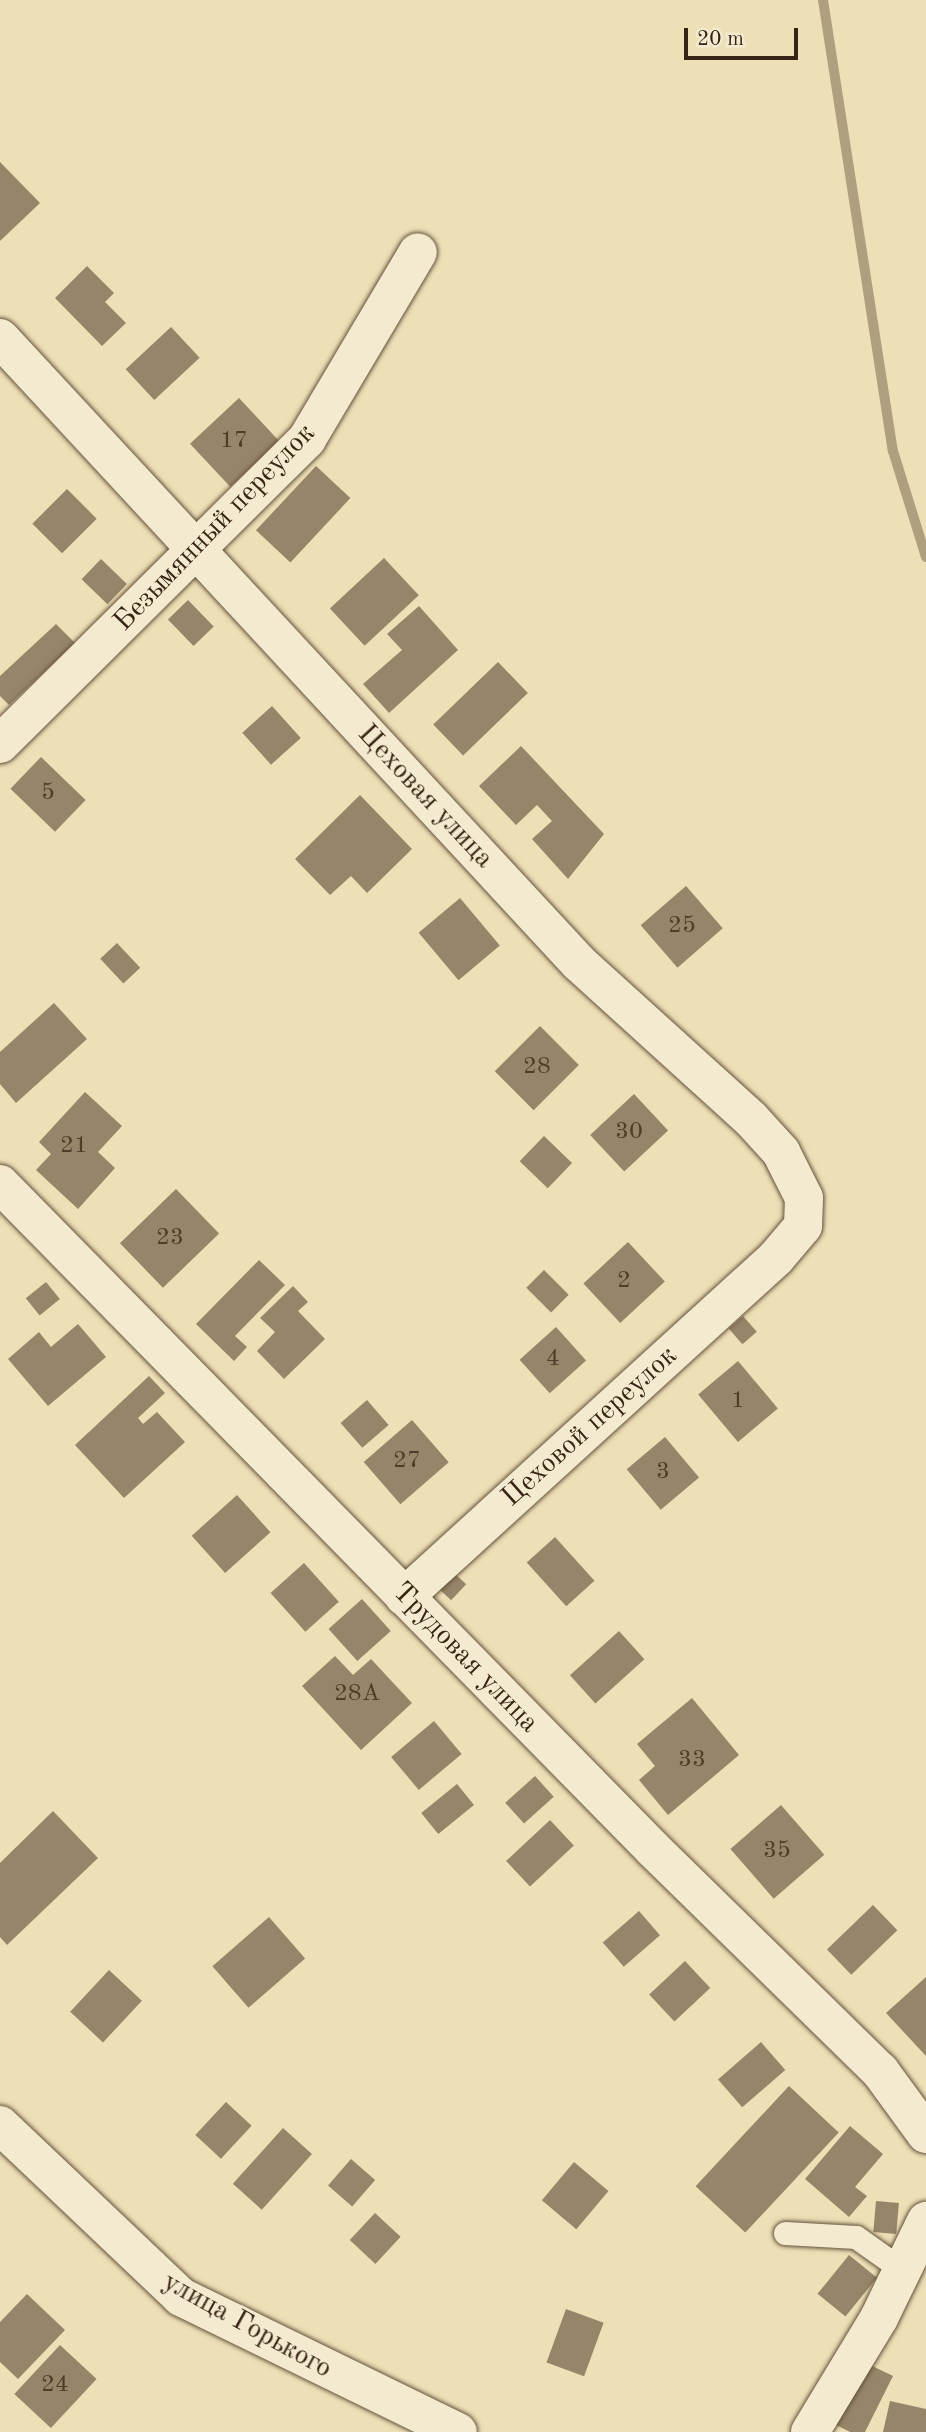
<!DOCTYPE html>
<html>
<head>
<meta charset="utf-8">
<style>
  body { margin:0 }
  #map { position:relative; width:926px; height:2432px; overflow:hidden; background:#eddfb6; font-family:"Old Standard TT",serif }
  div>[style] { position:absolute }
  .stream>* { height:10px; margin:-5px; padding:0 5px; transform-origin:5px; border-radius:5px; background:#af9f7f }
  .building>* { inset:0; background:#968568; transform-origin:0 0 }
  .roads { filter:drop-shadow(0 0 2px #64533c) drop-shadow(0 0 2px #64533c) }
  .service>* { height:23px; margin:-11.5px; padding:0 11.5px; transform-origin:11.5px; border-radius:11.5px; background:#f3ead0 }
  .minor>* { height:38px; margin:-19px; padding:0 19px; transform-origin:19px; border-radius:19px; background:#f3ead0 }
  .secondary>* { height:38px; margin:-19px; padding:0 19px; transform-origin:19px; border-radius:19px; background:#f3ead0 }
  span { translate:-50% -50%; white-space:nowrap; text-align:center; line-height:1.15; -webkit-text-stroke:5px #f3ead0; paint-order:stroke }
  .number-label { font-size:24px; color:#4f3c29 }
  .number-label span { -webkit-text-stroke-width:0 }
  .street-label { font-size:28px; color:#372414 }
  .scale { position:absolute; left:684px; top:28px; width:114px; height:32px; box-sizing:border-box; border:4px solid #372414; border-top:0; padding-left:9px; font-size:21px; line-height:24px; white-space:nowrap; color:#372414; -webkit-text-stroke:5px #f3ead0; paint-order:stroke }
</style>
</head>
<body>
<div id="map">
  <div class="stream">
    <i style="left:823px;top:0;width:456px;rotate:81.2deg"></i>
    <i style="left:893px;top:451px;width:111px;rotate:72.7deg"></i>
  </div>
  <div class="building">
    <i style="clip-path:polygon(0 162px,40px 203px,0 241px)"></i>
    <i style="clip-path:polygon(87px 266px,114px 293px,105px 302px,126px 323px,102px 346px,55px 298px)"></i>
    <i style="left:171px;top:327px;width:42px;height:62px;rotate:47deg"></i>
    <i style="left:239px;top:398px;width:59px;height:67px;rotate:47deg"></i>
    <i style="left:316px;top:466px;width:47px;height:88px;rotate:43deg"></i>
    <i style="left:67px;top:489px;width:42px;height:49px;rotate:45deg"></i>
    <i style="left:384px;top:558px;width:51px;height:74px;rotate:47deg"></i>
    <i style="left:101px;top:559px;width:36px;height:28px;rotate:44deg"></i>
    <i style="left:188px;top:600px;width:37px;height:28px;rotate:46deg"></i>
    <i style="clip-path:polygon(419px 606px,458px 650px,389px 713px,363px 684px,402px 650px,387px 634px)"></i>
    <i style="clip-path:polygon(56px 624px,75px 643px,9px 705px,0 696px,0 676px)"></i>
    <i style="left:498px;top:662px;width:43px;height:90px;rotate:46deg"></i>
    <i style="left:272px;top:706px;width:43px;height:40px;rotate:48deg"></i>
    <i style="clip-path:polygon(521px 746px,604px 834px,568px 879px,532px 839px,552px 821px,537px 805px,516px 825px,479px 786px)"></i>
    <i style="left:41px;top:757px;width:62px;height:44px;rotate:44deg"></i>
    <i style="clip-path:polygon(360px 795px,412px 849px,367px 893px,351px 876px,330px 895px,295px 859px)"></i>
    <i style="left:686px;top:886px;width:56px;height:60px;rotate:49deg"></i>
    <i style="left:460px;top:898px;width:62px;height:54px;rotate:50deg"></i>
    <i style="left:117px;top:943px;width:34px;height:23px;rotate:47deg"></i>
    <i style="clip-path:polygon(54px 1003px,87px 1039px,16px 1103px,0 1084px,0 1052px)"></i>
    <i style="left:540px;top:1026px;width:55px;height:64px;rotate:45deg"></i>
    <i style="clip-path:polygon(85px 1092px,122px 1126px,98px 1152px,115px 1168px,78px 1209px,36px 1170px,51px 1154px,39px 1142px)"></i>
    <i style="left:634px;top:1094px;width:50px;height:60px;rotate:47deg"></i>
    <i style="left:544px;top:1136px;width:39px;height:35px;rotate:44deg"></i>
    <i style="left:176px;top:1189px;width:62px;height:78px;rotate:46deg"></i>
    <i style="left:628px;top:1242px;width:54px;height:61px;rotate:47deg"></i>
    <i style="clip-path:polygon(259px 1260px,285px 1285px,235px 1336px,247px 1347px,234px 1361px,196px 1324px)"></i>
    <i style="left:544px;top:1270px;width:35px;height:25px;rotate:45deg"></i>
    <i style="left:46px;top:1282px;width:22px;height:26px;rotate:51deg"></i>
    <i style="clip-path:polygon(293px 1286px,308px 1302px,298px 1311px,325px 1339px,284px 1379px,257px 1351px,275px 1332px,260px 1318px)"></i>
    <i style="left:743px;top:1316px;width:21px;height:19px;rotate:49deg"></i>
    <i style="clip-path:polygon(78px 1324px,106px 1357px,48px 1406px,8px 1359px,39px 1332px,51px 1347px)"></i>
    <i style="left:556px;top:1327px;width:45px;height:49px;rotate:48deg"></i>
    <i style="left:738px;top:1361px;width:62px;height:52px;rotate:50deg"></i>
    <i style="clip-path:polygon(149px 1376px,165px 1393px,138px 1418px,143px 1424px,157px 1412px,185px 1442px,124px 1498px,75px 1445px)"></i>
    <i style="left:367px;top:1400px;width:33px;height:35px;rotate:49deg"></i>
    <i style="left:412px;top:1420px;width:56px;height:64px;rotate:49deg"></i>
    <i style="left:665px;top:1437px;width:53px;height:50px;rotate:50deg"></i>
    <i style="left:237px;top:1495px;width:50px;height:61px;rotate:48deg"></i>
    <i style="left:555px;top:1537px;width:59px;height:38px;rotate:48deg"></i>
    <i style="left:304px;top:1563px;width:52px;height:45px;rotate:48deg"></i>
    <i style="left:453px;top:1572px;width:18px;height:22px;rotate:43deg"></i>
    <i style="left:362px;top:1599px;width:43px;height:45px;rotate:48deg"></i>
    <i style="left:619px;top:1631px;width:38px;height:66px;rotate:48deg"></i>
    <i style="clip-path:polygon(335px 1656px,353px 1675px,371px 1659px,412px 1703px,361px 1750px,302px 1686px)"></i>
    <i style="clip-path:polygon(692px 1698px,739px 1755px,668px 1815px,639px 1780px,655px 1766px,637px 1744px)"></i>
    <i style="left:434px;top:1721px;width:43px;height:56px;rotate:50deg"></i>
    <i style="left:535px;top:1776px;width:28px;height:40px;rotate:48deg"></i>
    <i style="left:457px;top:1784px;width:27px;height:46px;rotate:51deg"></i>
    <i style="left:781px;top:1805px;width:66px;height:67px;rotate:49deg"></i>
    <i style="clip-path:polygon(53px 1811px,98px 1858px,7px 1945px,0 1937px,0 1863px)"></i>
    <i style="left:550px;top:1820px;width:35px;height:60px;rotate:47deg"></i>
    <i style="left:873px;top:1905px;width:35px;height:64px;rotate:46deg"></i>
    <i style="left:639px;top:1911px;width:32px;height:48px;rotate:49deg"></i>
    <i style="left:269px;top:1917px;width:55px;height:75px;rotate:49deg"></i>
    <i style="left:685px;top:1961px;width:37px;height:49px;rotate:47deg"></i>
    <i style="left:109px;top:1970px;width:45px;height:57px;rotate:43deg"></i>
    <i style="clip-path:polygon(926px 1977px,926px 2056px,886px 2013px)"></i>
    <i style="left:761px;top:2042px;width:37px;height:57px;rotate:49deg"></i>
    <i style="left:789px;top:2086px;width:68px;height:137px;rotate:43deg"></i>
    <i style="left:226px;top:2102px;width:35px;height:45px;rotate:43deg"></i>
    <i style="clip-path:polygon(850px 2126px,883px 2154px,855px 2187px,867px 2196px,849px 2217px,805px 2179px)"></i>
    <i style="left:283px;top:2128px;width:39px;height:75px;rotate:42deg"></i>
    <i style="left:351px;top:2159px;width:32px;height:35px;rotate:41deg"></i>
    <i style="left:574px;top:2162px;width:45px;height:50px;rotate:40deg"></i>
    <i style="left:876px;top:2201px;width:23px;height:31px;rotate:5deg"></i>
    <i style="left:375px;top:2213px;width:35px;height:37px;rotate:43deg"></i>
    <i style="left:849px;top:2255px;width:36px;height:50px;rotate:39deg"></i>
    <i style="clip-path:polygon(27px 2294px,65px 2330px,18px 2379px,0 2362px,0 2322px)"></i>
    <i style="left:566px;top:2309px;width:40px;height:57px;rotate:20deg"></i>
    <i style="left:60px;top:2345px;width:50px;height:67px;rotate:43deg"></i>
    <i style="clip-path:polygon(858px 2359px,893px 2376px,865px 2432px,850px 2432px,828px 2421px)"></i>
    <i style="clip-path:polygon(890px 2401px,926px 2409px,926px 2432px,883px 2432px)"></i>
  </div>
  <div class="roads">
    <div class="service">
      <i style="left:785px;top:2233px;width:71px;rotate:3.2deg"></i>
      <i style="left:856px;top:2237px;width:59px;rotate:35.3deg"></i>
    </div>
    <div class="minor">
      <i style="left:0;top:338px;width:852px;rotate:47.19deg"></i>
      <i style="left:579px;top:963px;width:232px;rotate:42.2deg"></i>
      <i style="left:751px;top:1119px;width:45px;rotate:47.7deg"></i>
      <i style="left:781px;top:1152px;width:51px;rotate:63.4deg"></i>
      <i style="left:804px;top:1198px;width:28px;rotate:92deg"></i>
      <i style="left:803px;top:1226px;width:42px;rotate:130.2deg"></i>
      <i style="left:776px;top:1258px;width:503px;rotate:137.66deg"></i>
      <i style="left:0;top:744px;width:433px;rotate:-44.8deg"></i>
      <i style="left:307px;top:439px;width:217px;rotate:-59.3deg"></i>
      <i style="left:0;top:1184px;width:932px;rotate:45.52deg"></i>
      <i style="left:653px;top:1849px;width:318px;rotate:44.4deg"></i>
      <i style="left:880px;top:2071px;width:78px;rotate:53.9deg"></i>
      <i style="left:810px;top:2432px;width:133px;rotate:-58.8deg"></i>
      <i style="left:879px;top:2318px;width:108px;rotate:-64.1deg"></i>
    </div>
    <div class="secondary">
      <i style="left:0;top:2125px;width:250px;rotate:43.5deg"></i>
      <i style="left:181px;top:2297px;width:308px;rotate:26deg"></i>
    </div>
  </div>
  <div class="number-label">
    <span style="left:234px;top:442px">17</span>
    <span style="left:48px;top:794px">5</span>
    <span style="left:682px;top:927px">25</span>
    <span style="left:537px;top:1068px">28</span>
    <span style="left:629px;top:1133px">30</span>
    <span style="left:74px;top:1147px">21</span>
    <span style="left:170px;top:1239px">23</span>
    <span style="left:624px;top:1282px">2</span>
    <span style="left:553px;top:1360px">4</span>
    <span style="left:738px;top:1402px">1</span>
    <span style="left:407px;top:1462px">27</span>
    <span style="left:663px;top:1473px">3</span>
    <span style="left:357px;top:1695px">28А</span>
    <span style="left:692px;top:1761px">33</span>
    <span style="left:777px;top:1852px">35</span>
    <span style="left:55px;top:2386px">24</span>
  </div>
  <div class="street-label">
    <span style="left:215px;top:528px;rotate:-46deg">Безымянный переулок</span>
    <span style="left:425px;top:797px;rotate:47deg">Цеховая улица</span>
    <span style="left:590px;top:1427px;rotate:-42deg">Цеховой переулок</span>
    <span style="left:465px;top:1658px;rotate:46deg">Трудовая улица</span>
    <span style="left:247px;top:2326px;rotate:29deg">улица Горького</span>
  </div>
  <div class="scale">20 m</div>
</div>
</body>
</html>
